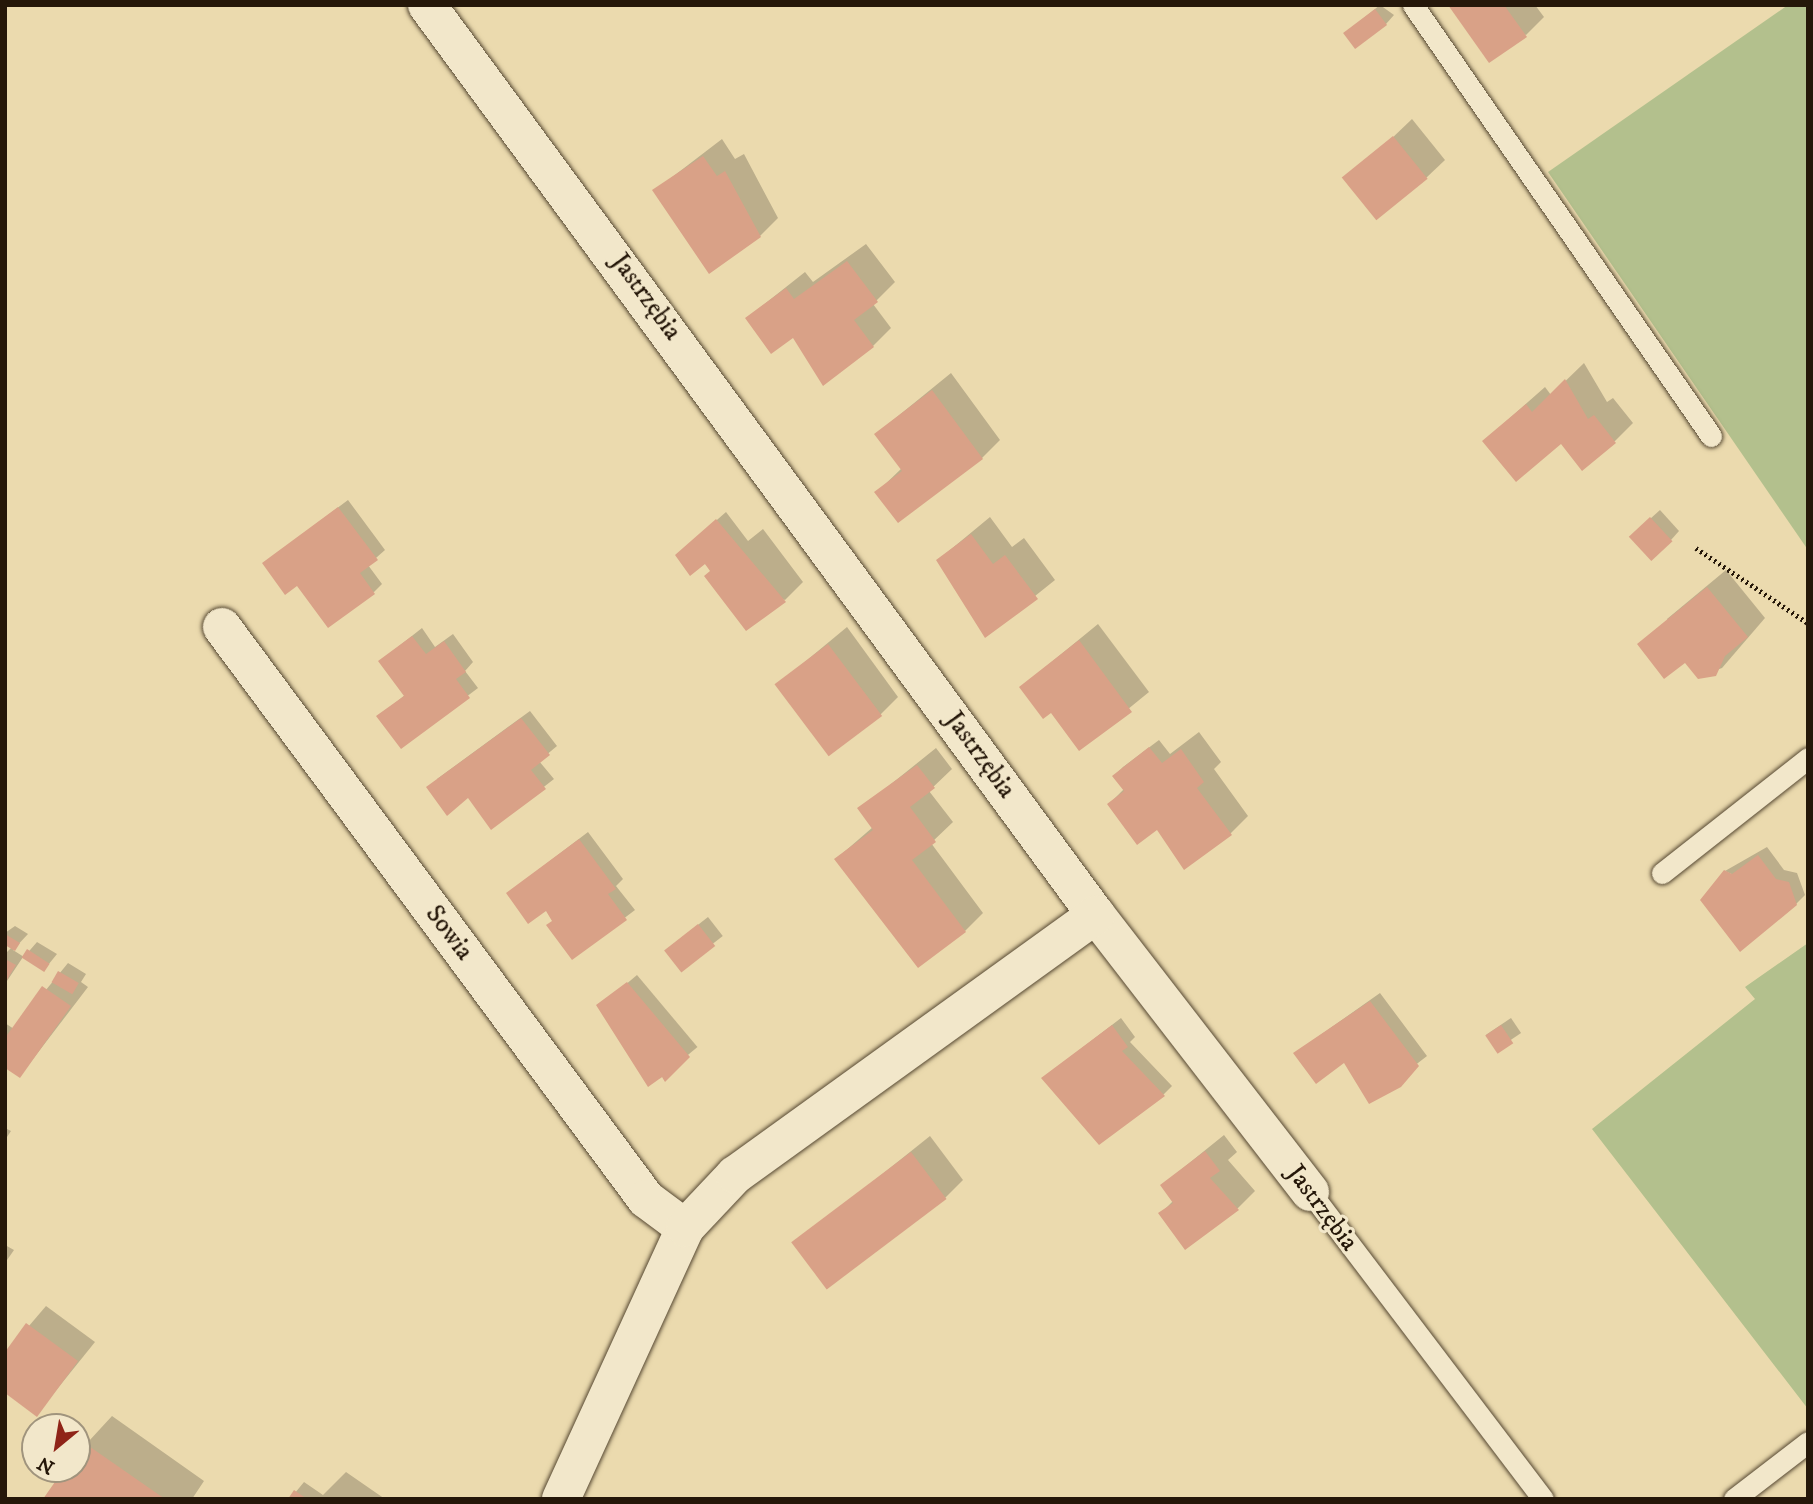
<!DOCTYPE html>
<html>
<head>
<meta charset="utf-8">
<style>
  body { margin:0 }
  #map { position:relative; width:1813px; height:1504px; overflow:hidden; background:#ebdaae; font-family:"IM FELL DW Pica",serif }
  div>[style] { position:absolute }
  .green>* { inset:0; background:#b3c08d }
  .shadow>* { inset:0; background:#0003; transform-origin:0 0 }
  .building>* { inset:0; background:#d9a187; transform-origin:0 0 }
  .path>* { height:4.5px; margin-top:-2.25px; transform-origin:0; background:repeating-linear-gradient(90deg,#251709 0 2px,transparent 0 5.5px) }
  .roads { filter:drop-shadow(0 0 2px #564832) drop-shadow(0 0 2px #564832) }
  .service>* { height:21px; margin:-10.5px; padding:0 10.5px; transform-origin:10.5px; border-radius:10.5px; background:#f2e7ca }
  .minor>* { height:38px; margin:-19px; padding:0 19px; transform-origin:19px; border-radius:19px; background:#f2e7ca }
  span { translate:-50% -50%; white-space:nowrap; text-align:center; line-height:1.15; -webkit-text-stroke:6px #f2e7ca; paint-order:stroke }
  .street-label { font-size:26px; color:#251709 }
  .frame { position:absolute; inset:0; border:7px solid #251709; pointer-events:none }
  .north { position:absolute; left:21px; top:1413px; width:70px; height:70px; box-sizing:border-box; background:#f2e7ca; border:2px solid #a0947d; border-radius:50%; rotate:210deg; font-size:19px; font-weight:700; line-height:28px; text-align:center; color:#251709 }
  .north::after { content:''; display:block; margin:auto; width:24px; height:32px; background:#8f2418; clip-path:polygon(50% 0,100% 100%,50% 72%,0 100%) }
</style>
</head>
<body>
<div id="map">
  <div class="green">
    <i style="clip-path:polygon(1788px 5px,1808px 5px,1808px 550px,1548px 172px)"></i>
    <i style="clip-path:polygon(1808px 943px,1808px 1409px,1592px 1129px,1755px 999px,1745px 987px)"></i>
  </div>
  <div class="shadow">
    <i style="clip-path:polygon(1380px 5px,1394px 15px,1386px 24px,1345px 33px)"></i>
    <i style="clip-path:polygon(1450px 5px,1535px 5px,1544px 17px,1526px 35px)"></i>
    <i style="clip-path:polygon(1412px 119px,1445px 160px,1426px 178px,1366px 163px)"></i>
    <i style="clip-path:polygon(722px 139px,735px 159px,744px 154px,778px 218px,760px 236px,654px 191px)"></i>
    <i style="clip-path:polygon(866px 244px,895px 282px,873px 304px,891px 328px,873px 346px,793px 336px,747px 318px,805px 272px,813px 282px)"></i>
    <i style="clip-path:polygon(1584px 363px,1607px 402px,1613px 398px,1633px 423px,1615px 441px,1484px 441px,1545px 387px,1551px 395px)"></i>
    <i style="clip-path:polygon(951px 373px,1000px 440px,982px 458px,877px 492px,902px 468px,876px 434px)"></i>
    <i style="clip-path:polygon(348px 500px,385px 550px,368px 565px,382px 584px,374px 592px,297px 584px,264px 563px)"></i>
    <i style="clip-path:polygon(1660px 510px,1679px 531px,1671px 540px,1640px 528px)"></i>
    <i style="clip-path:polygon(726px 512px,748px 541px,763px 529px,803px 582px,785px 600px,712px 570px,686px 547px)"></i>
    <i style="clip-path:polygon(990px 517px,1012px 547px,1024px 538px,1055px 580px,985px 636px,938px 560px)"></i>
    <i style="clip-path:polygon(1726px 570px,1765px 618px,1722px 668px,1698px 677px,1667px 619px)"></i>
    <i style="clip-path:polygon(1098px 624px,1149px 692px,1079px 749px,1051px 711px,1021px 687px)"></i>
    <i style="clip-path:polygon(847px 627px,898px 697px,880px 715px,777px 685px)"></i>
    <i style="clip-path:polygon(422px 628px,435px 647px,453px 634px,473px 662px,465px 671px,478px 688px,401px 746px,379px 716px,405px 695px,380px 661px)"></i>
    <i style="clip-path:polygon(530px 711px,557px 746px,539px 761px,554px 779px,491px 828px,468px 795px,437px 779px)"></i>
    <i style="clip-path:polygon(1199px 732px,1221px 762px,1214px 769px,1248px 816px,1230px 834px,1158px 827px,1109px 804px,1124px 789px,1114px 776px,1123px 767px,1159px 740px,1170px 754px)"></i>
    <i style="clip-path:polygon(936px 748px,952px 769px,929px 791px,953px 822px,931px 843px,983px 913px,965px 931px,836px 859px,873px 827px,860px 809px)"></i>
    <i style="clip-path:polygon(588px 832px,623px 879px,616px 886px,635px 910px,573px 957px,546px 908px,508px 893px)"></i>
    <i style="clip-path:polygon(1767px 847px,1784px 870px,1797px 873px,1805px 895px,1796px 904px,1725px 871px)"></i>
    <i style="left:708px;top:917px;width:24px;height:53px;rotate:52deg"></i>
    <i style="clip-path:polygon(15px 926px,28px 934px,13px 950px,24px 957px,37px 942px,57px 954px,44px 970px,23px 957px,5px 984px,5px 954px,12px 947px,5px 944px,5px 933px)"></i>
    <i style="clip-path:polygon(68px 963px,86px 974px,81px 982px,88px 987px,20px 1076px,5px 1066px,5px 1023px,14px 1029px)"></i>
    <i style="left:637px;top:975px;width:94px;height:49px;rotate:50deg"></i>
    <i style="clip-path:polygon(1380px 993px,1427px 1056px,1369px 1101px,1345px 1061px,1295px 1053px)"></i>
    <i style="clip-path:polygon(1121px 1018px,1135px 1037px,1130px 1042px,1172px 1086px,1163px 1095px,1043px 1078px)"></i>
    <i style="left:1511px;top:1018px;width:18px;height:30px;rotate:56deg"></i>
    <i style="clip-path:polygon(5px 1128px,11px 1131px,5px 1140px)"></i>
    <i style="clip-path:polygon(1224px 1135px,1237px 1152px,1228px 1160px,1255px 1191px,1237px 1209px,1160px 1214px,1174px 1200px,1162px 1185px)"></i>
    <i style="clip-path:polygon(930px 1136px,963px 1180px,945px 1198px,795px 1244px)"></i>
    <i style="clip-path:polygon(5px 1245px,14px 1250px,5px 1263px)"></i>
    <i style="clip-path:polygon(46px 1306px,95px 1342px,37px 1414px,5px 1354px)"></i>
    <i style="clip-path:polygon(112px 1416px,204px 1481px,192px 1499px,45px 1499px,66px 1469px,77px 1469px,77px 1454px)"></i>
    <i style="clip-path:polygon(346px 1472px,385px 1499px,290px 1499px,304px 1482px,323px 1495px)"></i>
  </div>
  <div class="building">
    <i style="clip-path:polygon(1448px 5px,1504px 5px,1527px 37px,1489px 63px)"></i>
    <i style="left:1375px;top:9px;width:20px;height:40px;rotate:53deg"></i>
    <i style="left:1393px;top:136px;width:55px;height:66px;rotate:51deg"></i>
    <i style="clip-path:polygon(703px 156px,717px 176px,725px 171px,761px 237px,709px 274px,652px 190px)"></i>
    <i style="clip-path:polygon(847px 261px,878px 302px,854px 320px,874px 347px,823px 386px,793px 338px,771px 354px,745px 318px,786px 288px,794px 299px)"></i>
    <i style="clip-path:polygon(1565px 379px,1588px 419px,1594px 415px,1616px 443px,1582px 471px,1561px 444px,1516px 482px,1482px 441px,1526px 404px,1532px 412px)"></i>
    <i style="clip-path:polygon(932px 390px,983px 459px,898px 523px,874px 492px,902px 471px,874px 434px)"></i>
    <i style="clip-path:polygon(338px 507px,378px 560px,360px 573px,375px 594px,328px 628px,297px 586px,285px 595px,262px 563px)"></i>
    <i style="left:1650px;top:517px;width:33px;height:29px;rotate:47deg"></i>
    <i style="clip-path:polygon(716px 519px,786px 602px,746px 631px,704px 576px,710px 571px,705px 564px,690px 576px,675px 555px)"></i>
    <i style="clip-path:polygon(971px 534px,993px 564px,1005px 555px,1038px 599px,985px 638px,936px 560px)"></i>
    <i style="clip-path:polygon(1707px 587px,1748px 637px,1725px 656px,1716px 676px,1698px 679px,1685px 663px,1664px 679px,1637px 644px)"></i>
    <i style="clip-path:polygon(412px 636px,426px 654px,444px 641px,466px 672px,456px 679px,470px 698px,401px 749px,376px 716px,404px 696px,378px 661px)"></i>
    <i style="clip-path:polygon(1079px 640px,1132px 712px,1079px 751px,1051px 713px,1043px 719px,1019px 687px)"></i>
    <i style="left:828px;top:644px;width:90px;height:67px;rotate:53deg"></i>
    <i style="clip-path:polygon(521px 718px,550px 755px,531px 770px,546px 789px,491px 830px,468px 798px,447px 816px,426px 787px)"></i>
    <i style="clip-path:polygon(1149px 747px,1162px 763px,1181px 749px,1204px 782px,1197px 788px,1232px 835px,1184px 870px,1157px 830px,1137px 845px,1107px 804px,1124px 791px,1112px 776px)"></i>
    <i style="clip-path:polygon(917px 765px,935px 788px,910px 807px,936px 842px,912px 860px,966px 932px,918px 968px,834px 859px,873px 830px,857px 808px)"></i>
    <i style="clip-path:polygon(579px 839px,616px 889px,608px 894px,627px 920px,572px 960px,546px 925px,552px 921px,546px 911px,528px 924px,506px 893px)"></i>
    <i style="clip-path:polygon(1758px 855px,1776px 879px,1789px 882px,1797px 905px,1740px 952px,1700px 900px,1724px 870px,1732px 874px)"></i>
    <i style="left:698px;top:924px;width:28px;height:43px;rotate:52deg"></i>
    <i style="clip-path:polygon(5px 934px,20px 943px,15px 951px,5px 945px)"></i>
    <i style="left:27px;top:949px;width:27px;height:10px;rotate:33deg"></i>
    <i style="clip-path:polygon(5px 959px,16px 965px,5px 983px)"></i>
    <i style="left:58px;top:971px;width:24px;height:13px;rotate:30deg"></i>
    <i style="clip-path:polygon(627px 982px,690px 1057px,665px 1082px,662px 1077px,648px 1087px,596px 1005px)"></i>
    <i style="clip-path:polygon(42px 986px,71px 1006px,20px 1078px,5px 1068px,5px 1038px)"></i>
    <i style="clip-path:polygon(1370px 1001px,1419px 1066px,1401px 1087px,1369px 1104px,1344px 1063px,1316px 1084px,1293px 1053px)"></i>
    <i style="clip-path:polygon(1112px 1025px,1128px 1047px,1122px 1051px,1165px 1096px,1099px 1145px,1041px 1078px)"></i>
    <i style="left:1501px;top:1025px;width:22px;height:19px;rotate:56deg"></i>
    <i style="clip-path:polygon(1205px 1151px,1220px 1171px,1210px 1178px,1239px 1210px,1185px 1250px,1158px 1213px,1173px 1203px,1160px 1185px)"></i>
    <i style="left:911px;top:1152px;width:59px;height:150px;rotate:53deg"></i>
    <i style="clip-path:polygon(26px 1323px,78px 1361px,37px 1417px,5px 1393px,5px 1352px)"></i>
    <i style="clip-path:polygon(83px 1442px,165px 1499px,43px 1499px,64px 1469px,77px 1469px)"></i>
    <i style="clip-path:polygon(294px 1490px,307px 1499px,288px 1499px)"></i>
  </div>
  <div class="path">
    <i style="left:1696px;top:548px;width:135px;rotate:33.8deg"></i>
  </div>
  <div class="roads">
    <div class="service">
      <i style="left:1413px;top:5px;width:524px;rotate:55.34deg"></i>
      <i style="left:1662px;top:873px;width:186px;rotate:-38.2deg"></i>
      <i style="left:1310px;top:1192px;width:385px;rotate:52.8deg"></i>
      <i style="left:1734px;top:1499px;width:93px;rotate:-37.6deg"></i>
    </div>
    <div class="minor">
      <i style="left:427px;top:5px;width:1129px;rotate:53.68deg"></i>
      <i style="left:1096px;top:915px;width:350px;rotate:52.3deg"></i>
      <i style="left:222px;top:627px;width:712px;rotate:53.45deg"></i>
      <i style="left:646px;top:1199px;width:49px;rotate:36.6deg"></i>
      <i style="left:561px;top:1499px;width:298px;rotate:-65.4deg"></i>
      <i style="left:685px;top:1228px;width:73px;rotate:-46.7deg"></i>
      <i style="left:735px;top:1175px;width:445px;rotate:-35.8deg"></i>
    </div>
  </div>
  <div class="street-label">
    <span style="left:646px;top:297px;rotate:54deg">Jastrzębia</span>
    <span style="left:980px;top:755px;rotate:54deg">Jastrzębia</span>
    <span style="left:449px;top:933px;rotate:53deg">Sowia</span>
    <span style="left:1322px;top:1208px;rotate:53deg">Jastrzębia</span>
  </div>
  <div class="frame"></div>
  <div class="north">N</div>
</div>
</body>
</html>
